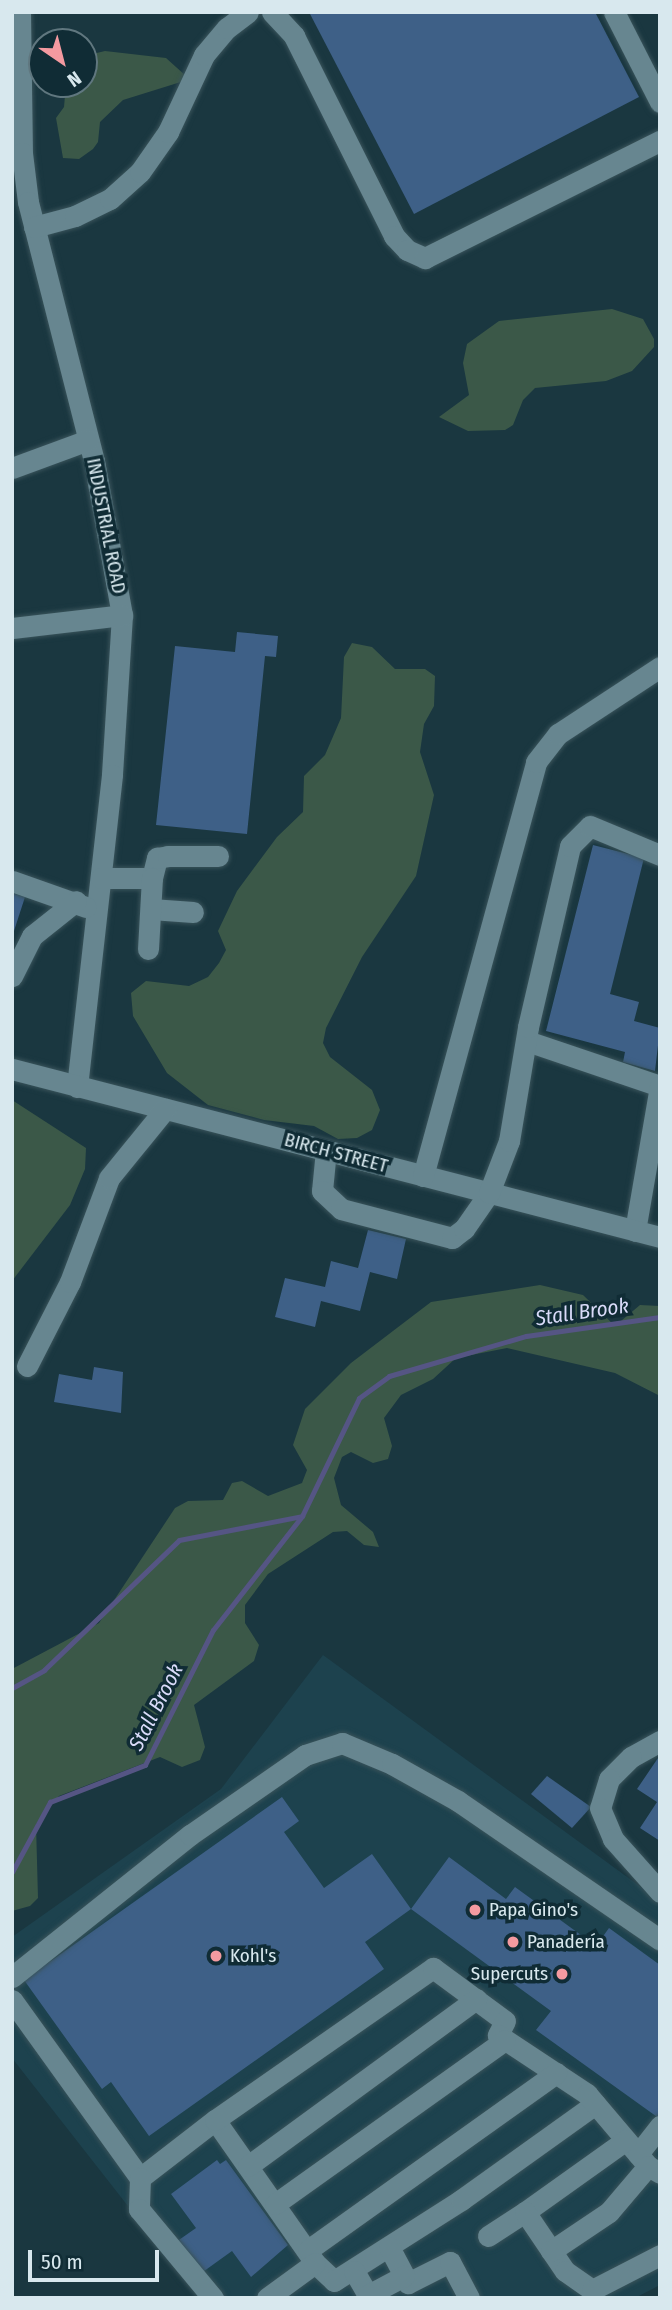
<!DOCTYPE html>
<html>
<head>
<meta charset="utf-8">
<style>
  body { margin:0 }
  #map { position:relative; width:672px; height:2310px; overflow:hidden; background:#1a3740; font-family:"Fira Sans Condensed",sans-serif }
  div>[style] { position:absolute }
  .built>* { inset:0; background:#1d424e }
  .green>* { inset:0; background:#3b5848 }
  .stream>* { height:5px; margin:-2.5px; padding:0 2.5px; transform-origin:2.5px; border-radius:2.5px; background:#555584 }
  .building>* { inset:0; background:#3e6087 }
  .roads { filter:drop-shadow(0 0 2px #39535a) drop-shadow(0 0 2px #39535a) }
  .minor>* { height:21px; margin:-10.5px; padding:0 10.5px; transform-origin:10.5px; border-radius:10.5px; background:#678690 }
  .dots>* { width:19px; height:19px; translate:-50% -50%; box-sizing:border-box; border:4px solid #102c35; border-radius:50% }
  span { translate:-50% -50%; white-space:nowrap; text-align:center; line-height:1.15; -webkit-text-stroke:7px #102c35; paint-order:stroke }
  .street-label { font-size:19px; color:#d8e8ee }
  .poi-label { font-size:19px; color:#d8e8ee }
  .left { translate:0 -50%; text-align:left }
  .right { translate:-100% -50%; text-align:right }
  .water-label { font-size:21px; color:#d9dbf9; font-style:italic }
  .frame { position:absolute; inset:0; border:14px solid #d8e8ee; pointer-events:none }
  .north { position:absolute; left:28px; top:28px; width:70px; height:70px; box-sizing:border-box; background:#102c35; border:2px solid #60777f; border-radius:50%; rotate:145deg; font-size:19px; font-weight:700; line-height:28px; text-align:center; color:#d8e8ee }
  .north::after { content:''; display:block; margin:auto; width:24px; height:32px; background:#f49aa0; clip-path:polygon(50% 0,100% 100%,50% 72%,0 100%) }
  .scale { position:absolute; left:28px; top:2250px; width:131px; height:32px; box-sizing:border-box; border:4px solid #d8e8ee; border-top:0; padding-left:9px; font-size:21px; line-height:24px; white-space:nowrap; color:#d8e8ee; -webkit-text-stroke:5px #102c35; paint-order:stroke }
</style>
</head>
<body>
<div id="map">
  <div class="built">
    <i style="clip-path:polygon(323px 1655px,660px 1901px,660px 2285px,635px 2298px,200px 2298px,12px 2058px,12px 1937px,221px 1789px)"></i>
  </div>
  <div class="green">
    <i style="clip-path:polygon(105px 51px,166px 58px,186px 76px,184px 81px,123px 100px,100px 122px,98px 142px,93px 149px,79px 159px,63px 158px,56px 118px,64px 107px,66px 84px,84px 84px,84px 56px)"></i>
    <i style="clip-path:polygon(612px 309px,643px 319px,654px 339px,654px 347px,632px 371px,606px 381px,535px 388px,523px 400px,513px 425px,505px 430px,468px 431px,439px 417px,469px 395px,463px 363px,467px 344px,499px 321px)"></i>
    <i style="clip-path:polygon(352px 643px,372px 647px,395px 669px,425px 669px,435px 676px,434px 706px,424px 724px,420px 752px,434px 795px,416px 876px,362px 957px,326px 1028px,323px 1043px,330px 1057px,372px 1090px,380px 1110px,372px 1130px,357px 1138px,338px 1139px,314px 1126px,264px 1120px,208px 1105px,167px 1073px,133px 1016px,131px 993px,146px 981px,189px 986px,208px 977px,219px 963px,226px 950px,218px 931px,237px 891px,277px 837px,303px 812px,304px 776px,325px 755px,341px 718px,344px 657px)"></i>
    <i style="clip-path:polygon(12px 1100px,86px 1148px,85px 1169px,70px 1205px,12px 1281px)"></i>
    <i style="clip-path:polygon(540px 1285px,583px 1295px,615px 1326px,640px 1305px,660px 1306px,660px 1396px,615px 1373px,507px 1348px,456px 1358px,433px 1379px,401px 1395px,384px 1418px,392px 1446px,388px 1459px,373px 1463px,351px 1452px,342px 1457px,334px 1478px,341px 1505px,373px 1532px,379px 1547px,364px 1545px,347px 1531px,333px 1532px,268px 1574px,245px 1605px,245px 1623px,259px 1645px,254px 1661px,194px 1705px,205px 1747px,200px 1760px,182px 1767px,160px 1757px,59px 1796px,36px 1824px,38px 1898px,30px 1906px,12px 1911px,12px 1669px,99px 1623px,175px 1508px,188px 1501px,223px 1500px,232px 1483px,242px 1481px,268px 1496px,302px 1483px,307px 1470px,293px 1445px,305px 1409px,351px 1363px,431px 1302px)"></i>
  </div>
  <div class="stream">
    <i style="left:12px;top:1688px;width:37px;rotate:-29deg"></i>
    <i style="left:44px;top:1670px;width:187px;rotate:-43.9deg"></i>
    <i style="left:179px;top:1540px;width:125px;rotate:-11deg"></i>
    <i style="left:12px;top:1872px;width:80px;rotate:-61.5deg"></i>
    <i style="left:50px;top:1802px;width:102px;rotate:-21.3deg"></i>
    <i style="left:145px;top:1765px;width:151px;rotate:-63.3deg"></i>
    <i style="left:213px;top:1630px;width:145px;rotate:-52deg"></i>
    <i style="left:302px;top:1516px;width:131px;rotate:-64.2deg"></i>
    <i style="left:359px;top:1398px;width:37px;rotate:-36deg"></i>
    <i style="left:389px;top:1376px;width:143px;rotate:-16.3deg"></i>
    <i style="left:526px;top:1336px;width:135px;rotate:-8.1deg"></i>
  </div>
  <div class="building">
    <i style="clip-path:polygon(309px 12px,595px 12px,639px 97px,414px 214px)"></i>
    <i style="clip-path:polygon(237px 632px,278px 636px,276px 657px,265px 656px,247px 834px,156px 825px,175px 646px,235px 652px)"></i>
    <i style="clip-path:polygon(593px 845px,644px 858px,610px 994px,639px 1002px,634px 1021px,660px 1028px,655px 1071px,623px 1062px,625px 1052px,546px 1031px)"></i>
    <i style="clip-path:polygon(12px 893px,25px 897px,13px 934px,12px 934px)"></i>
    <i style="clip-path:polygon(368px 1230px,406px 1239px,397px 1279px,370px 1272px,360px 1311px,321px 1301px,315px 1327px,275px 1317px,285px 1278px,325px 1287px,331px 1261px,358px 1268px)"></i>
    <i style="clip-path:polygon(94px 1367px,123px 1372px,121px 1413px,54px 1402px,59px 1374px,92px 1380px)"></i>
    <i style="clip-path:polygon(658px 1758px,660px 1759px,660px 1841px,640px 1828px,657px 1802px,637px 1789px)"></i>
    <i style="clip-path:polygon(547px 1776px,591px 1807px,572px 1828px,531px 1794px)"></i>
    <i style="clip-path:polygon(282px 1797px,299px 1821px,284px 1832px,324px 1888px,372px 1854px,411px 1909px,365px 1942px,384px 1969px,149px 2136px,111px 2082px,102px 2089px,24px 1980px)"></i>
    <i style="clip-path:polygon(449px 1857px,506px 1899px,515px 1887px,596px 1946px,609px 1928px,660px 1965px,660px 2119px,536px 2030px,551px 2011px,411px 1909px)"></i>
    <i style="clip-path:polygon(217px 2160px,220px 2164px,226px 2160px,288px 2245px,251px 2277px,232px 2251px,200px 2274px,176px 2242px,196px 2228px,171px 2194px)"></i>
  </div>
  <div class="roads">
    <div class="minor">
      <i style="left:20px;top:12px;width:141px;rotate:89.2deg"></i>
      <i style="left:22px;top:153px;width:49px;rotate:83deg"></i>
      <i style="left:28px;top:202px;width:267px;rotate:75.7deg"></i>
      <i style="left:94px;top:461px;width:157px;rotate:79.7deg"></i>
      <i style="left:122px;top:615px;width:160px;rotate:93.6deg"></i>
      <i style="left:112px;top:775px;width:314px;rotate:96.4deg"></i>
      <i style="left:272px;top:12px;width:33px;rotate:47deg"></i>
      <i style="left:294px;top:36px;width:224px;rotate:63.4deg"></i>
      <i style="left:394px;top:236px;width:19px;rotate:47deg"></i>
      <i style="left:407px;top:250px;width:20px;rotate:24deg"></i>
      <i style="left:425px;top:258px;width:263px;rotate:-26.5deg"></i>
      <i style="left:614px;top:12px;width:101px;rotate:62.9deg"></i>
      <i style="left:34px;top:227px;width:42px;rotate:-15deg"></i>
      <i style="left:75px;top:216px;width:39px;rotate:-26deg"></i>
      <i style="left:110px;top:199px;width:40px;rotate:-42deg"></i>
      <i style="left:140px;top:172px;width:49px;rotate:-55deg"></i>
      <i style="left:168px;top:132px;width:85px;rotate:-64.9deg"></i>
      <i style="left:204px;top:55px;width:35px;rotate:-50deg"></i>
      <i style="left:227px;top:28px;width:26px;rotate:-37deg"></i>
      <i style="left:12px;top:468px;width:81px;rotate:-20.2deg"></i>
      <i style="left:12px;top:628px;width:111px;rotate:-6.7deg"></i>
      <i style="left:101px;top:878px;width:51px"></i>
      <i style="left:152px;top:878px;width:21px;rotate:-76deg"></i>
      <i style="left:157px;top:858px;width:11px;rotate:-10deg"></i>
      <i style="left:168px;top:856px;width:50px"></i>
      <i style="left:12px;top:881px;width:78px;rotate:19.4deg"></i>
      <i style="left:151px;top:909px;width:42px;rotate:4.1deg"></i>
      <i style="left:148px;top:949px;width:71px;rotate:-86.8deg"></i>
      <i style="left:12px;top:976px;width:45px;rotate:-63.4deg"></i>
      <i style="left:32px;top:936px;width:56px;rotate:-38.5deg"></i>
      <i style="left:527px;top:1041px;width:140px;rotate:18.7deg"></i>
      <i style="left:660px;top:1086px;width:147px;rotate:99.8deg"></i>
      <i style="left:12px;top:1069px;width:669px;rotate:14.53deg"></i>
      <i style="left:326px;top:1150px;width:41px;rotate:95.6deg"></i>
      <i style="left:322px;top:1191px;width:26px;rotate:43deg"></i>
      <i style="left:341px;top:1209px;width:115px;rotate:14.6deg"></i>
      <i style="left:452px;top:1238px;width:15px;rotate:-37deg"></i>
      <i style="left:464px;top:1229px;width:44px;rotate:-55.2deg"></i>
      <i style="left:489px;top:1193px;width:56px;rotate:-69deg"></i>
      <i style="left:509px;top:1141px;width:116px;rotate:-80.5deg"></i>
      <i style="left:528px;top:1027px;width:186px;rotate:-76.9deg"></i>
      <i style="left:570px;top:846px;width:28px;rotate:-45deg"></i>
      <i style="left:590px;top:826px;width:76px;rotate:22.5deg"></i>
      <i style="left:423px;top:1176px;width:429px;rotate:-74.7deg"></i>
      <i style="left:536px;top:762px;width:36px;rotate:-52deg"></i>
      <i style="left:558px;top:734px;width:122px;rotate:-33.3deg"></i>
      <i style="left:27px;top:1366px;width:94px;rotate:-62.9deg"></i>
      <i style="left:70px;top:1282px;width:111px;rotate:-69.4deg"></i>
      <i style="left:109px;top:1178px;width:89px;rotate:-50.9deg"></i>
      <i style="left:660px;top:1741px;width:33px;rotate:151deg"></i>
      <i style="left:631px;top:1757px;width:31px;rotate:135deg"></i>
      <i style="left:609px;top:1779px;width:30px;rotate:107deg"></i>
      <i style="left:600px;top:1808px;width:34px;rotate:67deg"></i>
      <i style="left:613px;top:1839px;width:71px;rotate:48.4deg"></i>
      <i style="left:12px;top:1977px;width:228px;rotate:-38.6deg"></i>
      <i style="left:190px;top:1835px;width:140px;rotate:-34.8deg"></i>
      <i style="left:305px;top:1755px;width:39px;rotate:-18deg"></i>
      <i style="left:342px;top:1743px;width:54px;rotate:22.8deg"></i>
      <i style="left:392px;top:1764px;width:76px;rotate:29.3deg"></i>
      <i style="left:458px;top:1801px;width:245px;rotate:34.5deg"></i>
      <i style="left:12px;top:2000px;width:219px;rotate:54.3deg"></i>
      <i style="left:140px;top:2178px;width:95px;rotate:-37.7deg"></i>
      <i style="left:215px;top:2120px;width:174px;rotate:55deg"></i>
      <i style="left:315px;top:2263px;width:26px;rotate:43deg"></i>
      <i style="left:334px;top:2281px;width:151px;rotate:-32.5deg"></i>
      <i style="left:461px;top:2200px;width:165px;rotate:-35.6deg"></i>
      <i style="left:215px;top:2120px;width:266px;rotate:-34.9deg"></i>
      <i style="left:433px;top:1968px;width:89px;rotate:36.4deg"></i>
      <i style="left:505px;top:2021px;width:16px;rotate:117deg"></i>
      <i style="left:498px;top:2035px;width:107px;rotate:33.5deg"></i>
      <i style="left:587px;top:2094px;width:94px;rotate:49.7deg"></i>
      <i style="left:648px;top:2166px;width:14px;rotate:30deg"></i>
      <i style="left:638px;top:2154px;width:36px;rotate:-52deg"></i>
      <i style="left:248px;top:2166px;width:283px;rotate:-36.2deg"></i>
      <i style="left:140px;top:2178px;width:31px;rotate:92deg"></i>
      <i style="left:139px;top:2209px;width:116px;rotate:50.3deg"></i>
      <i style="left:275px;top:2204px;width:282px;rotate:-35.5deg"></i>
      <i style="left:525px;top:2212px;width:124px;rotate:-35.5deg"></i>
      <i style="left:488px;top:2236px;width:44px;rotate:-33deg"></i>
      <i style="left:525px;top:2212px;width:71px;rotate:55.9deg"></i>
      <i style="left:565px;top:2271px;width:33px;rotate:35deg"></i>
      <i style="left:592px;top:2290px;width:76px;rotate:-27.2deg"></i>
      <i style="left:389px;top:2247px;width:41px;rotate:62.2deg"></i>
      <i style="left:408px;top:2283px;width:47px;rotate:-26.6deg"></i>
      <i style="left:450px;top:2262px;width:41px;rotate:62.2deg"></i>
      <i style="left:308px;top:2250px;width:305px;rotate:-35.5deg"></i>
      <i style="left:551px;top:2251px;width:70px;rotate:-33.9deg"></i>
      <i style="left:609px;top:2212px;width:60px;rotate:-49.7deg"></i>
      <i style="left:354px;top:2271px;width:28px;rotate:60deg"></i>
      <i style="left:368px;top:2295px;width:41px;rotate:-27.8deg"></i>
      <i style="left:267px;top:2298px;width:59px;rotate:-36.1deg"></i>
    </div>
  </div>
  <div class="dots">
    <i style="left:475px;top:1910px;background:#f49aa0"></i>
    <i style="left:513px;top:1942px;background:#f49aa0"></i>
    <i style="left:216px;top:1956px;background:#f49aa0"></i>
    <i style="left:562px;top:1974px;background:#f49aa0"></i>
  </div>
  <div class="street-label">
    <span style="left:106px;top:526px;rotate:79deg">INDUSTRIAL ROAD</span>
    <span style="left:336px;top:1153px;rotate:15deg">BIRCH STREET</span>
  </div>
  <div class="poi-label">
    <span class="left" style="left:489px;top:1910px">Papa Gino's</span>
    <span class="left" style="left:527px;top:1942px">Panadería</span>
    <span class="left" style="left:230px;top:1956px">Kohl's</span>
    <span class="right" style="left:548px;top:1974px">Supercuts</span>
  </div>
  <div class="water-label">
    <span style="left:582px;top:1312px;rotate:-8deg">Stall Brook</span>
    <span style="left:156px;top:1707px;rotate:-63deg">Stall Brook</span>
  </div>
  <div class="frame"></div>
  <div class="north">N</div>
  <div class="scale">50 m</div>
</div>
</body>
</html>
